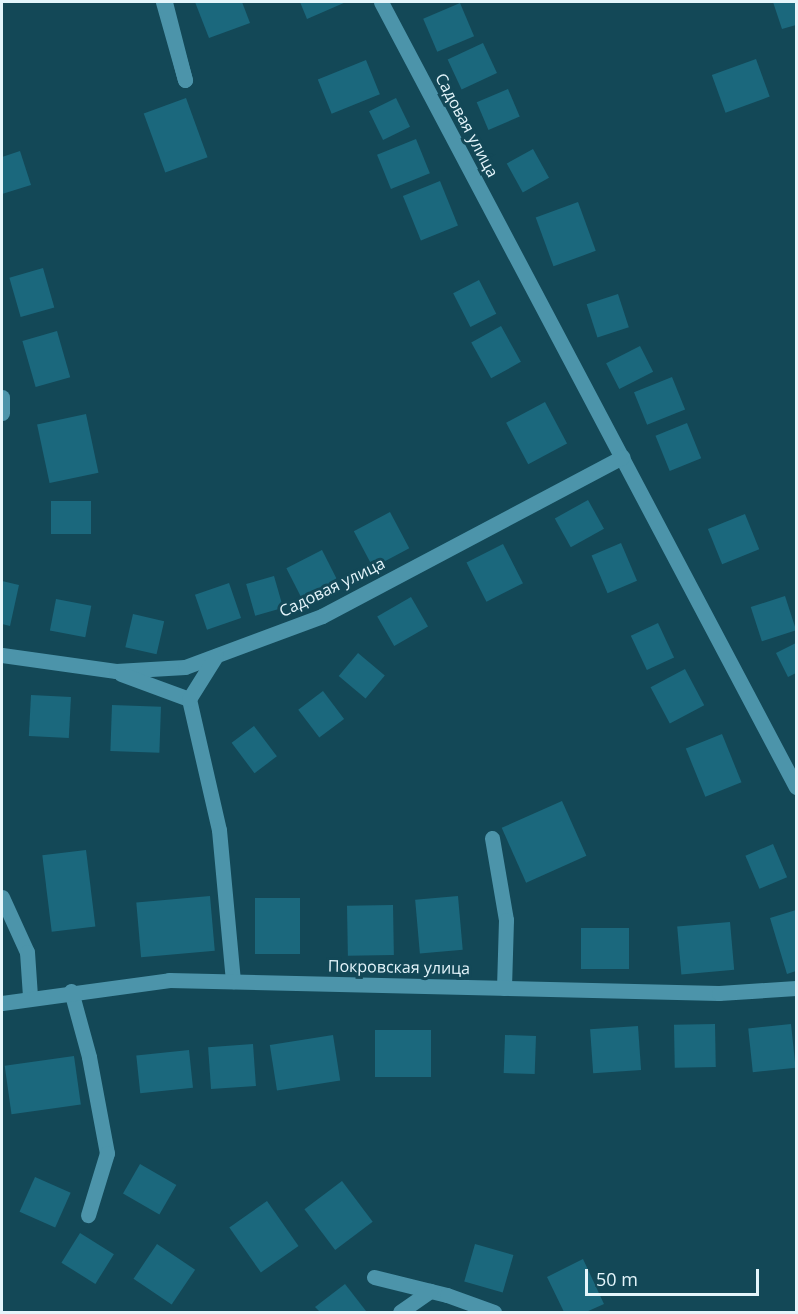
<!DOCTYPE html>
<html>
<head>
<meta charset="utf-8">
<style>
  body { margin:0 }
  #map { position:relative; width:798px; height:1314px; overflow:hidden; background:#134857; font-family:"Open Sans",sans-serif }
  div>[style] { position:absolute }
  .building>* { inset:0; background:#1b687d; transform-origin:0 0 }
  .minor>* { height:15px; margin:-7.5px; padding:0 7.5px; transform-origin:7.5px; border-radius:7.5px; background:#4c94aa }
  span { translate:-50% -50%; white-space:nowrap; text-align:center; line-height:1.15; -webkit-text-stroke:6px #134857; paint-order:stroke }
  .street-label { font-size:16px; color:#e4f5fb }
  .frame { position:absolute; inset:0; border:3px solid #e4f5fb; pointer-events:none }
  .scale { position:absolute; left:585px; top:1269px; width:174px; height:27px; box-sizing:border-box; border:3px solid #e4f5fb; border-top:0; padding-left:8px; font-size:18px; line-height:21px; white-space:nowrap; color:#e4f5fb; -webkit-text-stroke:4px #134857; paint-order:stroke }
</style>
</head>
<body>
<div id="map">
  <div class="building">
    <i style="clip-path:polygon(195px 2px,242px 2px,250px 23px,209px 38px)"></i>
    <i style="clip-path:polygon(300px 2px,346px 2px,307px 19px)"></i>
    <i style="clip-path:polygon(773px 2px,796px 2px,796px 25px,782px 29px)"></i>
    <i style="left:460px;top:3px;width:36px;height:40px;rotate:67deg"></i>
    <i style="left:483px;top:43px;width:33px;height:39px;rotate:65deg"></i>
    <i style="left:756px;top:59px;width:40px;height:47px;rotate:70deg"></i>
    <i style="left:366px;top:60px;width:37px;height:52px;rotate:68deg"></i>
    <i style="left:508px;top:89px;width:30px;height:34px;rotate:67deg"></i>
    <i style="left:186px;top:98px;width:63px;height:45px;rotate:70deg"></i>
    <i style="left:396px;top:98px;width:32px;height:30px;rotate:64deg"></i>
    <i style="left:416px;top:139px;width:37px;height:42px;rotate:68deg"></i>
    <i style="left:533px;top:149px;width:33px;height:30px;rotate:61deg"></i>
    <i style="clip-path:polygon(20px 151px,31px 185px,2px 194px,2px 157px)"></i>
    <i style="left:440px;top:181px;width:48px;height:40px;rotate:68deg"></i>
    <i style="left:578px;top:202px;width:52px;height:45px;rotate:70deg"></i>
    <i style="left:43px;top:268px;width:41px;height:35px;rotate:74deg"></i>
    <i style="left:479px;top:280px;width:38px;height:29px;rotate:63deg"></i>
    <i style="left:618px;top:294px;width:35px;height:33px;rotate:72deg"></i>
    <i style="left:501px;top:326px;width:41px;height:34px;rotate:61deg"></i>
    <i style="left:57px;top:331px;width:48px;height:36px;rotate:74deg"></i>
    <i style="left:640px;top:346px;width:29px;height:38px;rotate:63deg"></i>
    <i style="left:672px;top:377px;width:35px;height:41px;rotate:68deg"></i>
    <i style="left:545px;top:402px;width:47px;height:44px;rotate:62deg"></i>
    <i style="left:86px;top:414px;width:60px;height:50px;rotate:78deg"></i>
    <i style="left:687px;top:423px;width:38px;height:34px;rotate:68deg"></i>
    <i style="left:588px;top:500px;width:33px;height:38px;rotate:61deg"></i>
    <i style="left:51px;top:501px;width:40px;height:33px"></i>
    <i style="left:390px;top:512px;width:41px;height:41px;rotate:62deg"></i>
    <i style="left:745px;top:514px;width:38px;height:40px;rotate:68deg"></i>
    <i style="left:621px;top:543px;width:41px;height:32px;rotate:67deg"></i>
    <i style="left:503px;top:544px;width:44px;height:41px;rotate:63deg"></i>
    <i style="left:322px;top:550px;width:40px;height:40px;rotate:63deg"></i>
    <i style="left:274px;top:576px;width:33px;height:29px;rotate:74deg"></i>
    <i style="clip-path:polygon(2px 581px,19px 585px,10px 626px,2px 624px)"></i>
    <i style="left:229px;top:583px;width:37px;height:36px;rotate:71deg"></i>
    <i style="left:785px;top:596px;width:36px;height:36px;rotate:72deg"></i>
    <i style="left:411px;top:597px;width:34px;height:39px;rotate:60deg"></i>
    <i style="left:56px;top:599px;width:36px;height:32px;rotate:11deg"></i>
    <i style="left:133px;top:614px;width:32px;height:34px;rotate:13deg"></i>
    <i style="left:658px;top:623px;width:38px;height:30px;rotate:65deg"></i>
    <i style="clip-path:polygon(796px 643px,796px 673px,788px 677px,776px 653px)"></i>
    <i style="left:358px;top:653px;width:35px;height:30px;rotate:40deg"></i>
    <i style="left:685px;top:669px;width:41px;height:39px;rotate:62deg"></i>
    <i style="left:323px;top:691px;width:35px;height:31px;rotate:53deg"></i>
    <i style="left:31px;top:695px;width:40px;height:41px;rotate:3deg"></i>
    <i style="left:112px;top:705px;width:49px;height:46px;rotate:2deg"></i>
    <i style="left:254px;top:726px;width:38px;height:28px;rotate:53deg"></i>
    <i style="left:722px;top:734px;width:52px;height:39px;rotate:68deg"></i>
    <i style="left:562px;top:801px;width:60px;height:66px;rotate:66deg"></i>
    <i style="left:773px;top:844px;width:36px;height:30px;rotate:67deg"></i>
    <i style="left:86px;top:850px;width:77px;height:44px;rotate:83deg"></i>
    <i style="left:210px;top:896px;width:55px;height:74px;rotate:85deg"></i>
    <i style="left:458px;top:896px;width:54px;height:43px;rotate:85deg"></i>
    <i style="left:255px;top:898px;width:45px;height:56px"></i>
    <i style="left:393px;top:905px;width:50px;height:46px;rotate:89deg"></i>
    <i style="clip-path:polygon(796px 910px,796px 971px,787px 974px,770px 918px)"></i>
    <i style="left:730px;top:922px;width:48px;height:53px;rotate:85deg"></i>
    <i style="left:581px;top:928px;width:48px;height:41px"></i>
    <i style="left:715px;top:1024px;width:43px;height:41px;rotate:89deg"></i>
    <i style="left:791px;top:1024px;width:44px;height:43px;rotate:84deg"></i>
    <i style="left:638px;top:1026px;width:44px;height:48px;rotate:86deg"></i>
    <i style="left:375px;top:1030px;width:56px;height:47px"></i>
    <i style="left:333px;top:1035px;width:46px;height:64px;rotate:81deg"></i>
    <i style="left:505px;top:1035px;width:31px;height:38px;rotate:2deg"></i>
    <i style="left:253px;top:1044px;width:42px;height:45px;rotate:86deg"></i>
    <i style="left:189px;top:1050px;width:38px;height:53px;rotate:84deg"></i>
    <i style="left:74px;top:1056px;width:49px;height:70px;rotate:82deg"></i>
    <i style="left:140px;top:1164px;width:42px;height:34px;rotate:30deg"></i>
    <i style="left:35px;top:1177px;width:39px;height:38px;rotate:24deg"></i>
    <i style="left:342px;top:1181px;width:51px;height:47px;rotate:53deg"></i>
    <i style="left:267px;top:1201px;width:55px;height:46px;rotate:55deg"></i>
    <i style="left:80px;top:1233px;width:40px;height:35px;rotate:32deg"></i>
    <i style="left:157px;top:1244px;width:46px;height:42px;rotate:34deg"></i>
    <i style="left:475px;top:1244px;width:40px;height:39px;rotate:16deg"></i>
    <i style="clip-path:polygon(583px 1259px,604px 1304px,586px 1312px,564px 1312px,547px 1277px)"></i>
    <i style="clip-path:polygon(345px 1284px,366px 1311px,320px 1312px,315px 1307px)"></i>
  </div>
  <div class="minor">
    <i style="left:163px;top:2px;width:81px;rotate:74.2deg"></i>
    <i style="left:185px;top:80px;width:81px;rotate:-104.4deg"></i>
    <i style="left:381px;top:2px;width:888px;rotate:62.14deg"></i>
    <i style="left:2px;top:397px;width:16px;rotate:90deg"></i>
    <i style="left:2px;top:655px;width:115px;rotate:8deg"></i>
    <i style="left:116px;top:671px;width:69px;rotate:-3.3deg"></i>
    <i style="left:185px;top:667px;width:146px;rotate:-20.4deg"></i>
    <i style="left:322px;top:616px;width:340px;rotate:-27.9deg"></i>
    <i style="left:121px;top:674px;width:72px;rotate:20.2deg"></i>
    <i style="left:189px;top:699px;width:134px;rotate:77.1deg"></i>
    <i style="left:219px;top:830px;width:152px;rotate:84.7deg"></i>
    <i style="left:189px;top:699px;width:51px;rotate:-57.9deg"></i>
    <i style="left:492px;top:838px;width:83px;rotate:80.3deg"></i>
    <i style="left:506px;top:920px;width:68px;rotate:91.7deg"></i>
    <i style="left:2px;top:897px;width:60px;rotate:65.6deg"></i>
    <i style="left:27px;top:952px;width:44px;rotate:86.1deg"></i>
    <i style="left:71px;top:991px;width:68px;rotate:74.7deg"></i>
    <i style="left:89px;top:1057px;width:98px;rotate:79.4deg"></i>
    <i style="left:107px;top:1153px;width:65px;rotate:107deg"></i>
    <i style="left:2px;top:1003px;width:169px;rotate:-7.8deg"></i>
    <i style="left:169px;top:980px;width:550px;rotate:1.35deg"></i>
    <i style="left:719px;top:993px;width:77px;rotate:-3.7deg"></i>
    <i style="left:374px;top:1277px;width:75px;rotate:13.9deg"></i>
    <i style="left:447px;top:1295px;width:50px;rotate:19.9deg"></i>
    <i style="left:400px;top:1312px;width:37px;rotate:-35deg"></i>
  </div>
  <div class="street-label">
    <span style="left:467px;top:125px;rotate:62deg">Садовая улица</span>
    <span style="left:332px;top:587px;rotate:-26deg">Садовая улица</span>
    <span style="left:399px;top:967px;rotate:1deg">Покровская улица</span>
  </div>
  <div class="frame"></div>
  <div class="scale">50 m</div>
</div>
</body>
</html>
